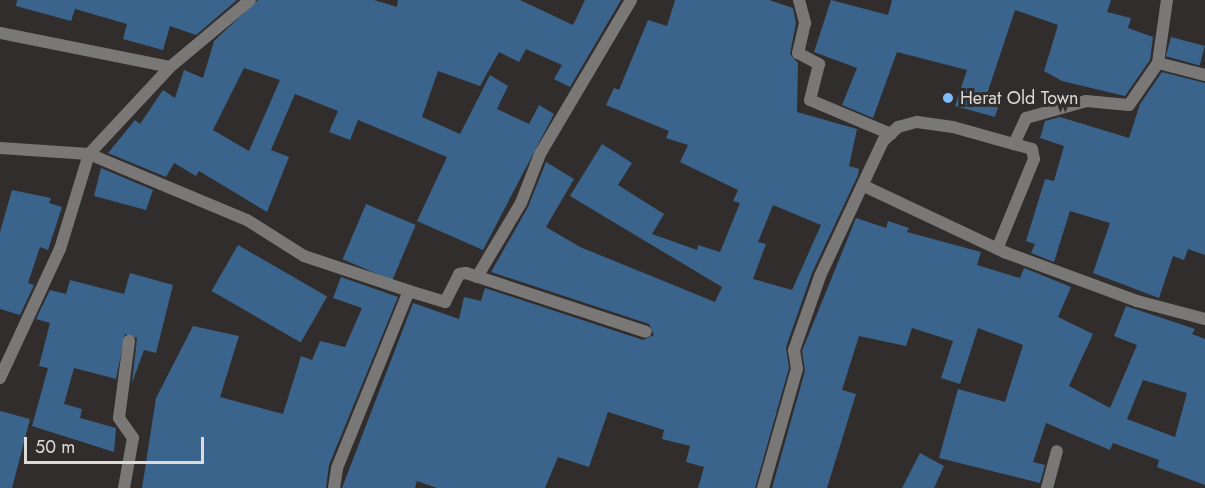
<!DOCTYPE html>
<html>
<head>
<meta charset="utf-8">
<style>
  body { margin:0 }
  #map { position:relative; width:1205px; height:488px; overflow:hidden; background:#312d2c; font-family:Jost,sans-serif }
  div>[style] { position:absolute }
  .building>* { inset:0; background:#3a648c; transform-origin:0 0 }
  .street>* { height:12px; margin:-6px; padding:0 6px; transform-origin:6px; border-radius:6px; background:#7a7877 }
  .dots>* { width:16px; height:16px; translate:-50% -50%; box-sizing:border-box; border:3px solid #312d2c; border-radius:50% }
  span { translate:-50% -50%; white-space:nowrap; text-align:center; line-height:1.15; -webkit-text-stroke:6px #312d2c; paint-order:stroke }
  .poi-label { font-size:18px; color:#dddada }
  .left { translate:0 -50%; text-align:left }
  .scale { position:absolute; left:24px; top:437px; width:180px; height:27px; box-sizing:border-box; border:3px solid #dddada; border-top:0; padding-left:8px; font-size:18px; line-height:21px; white-space:nowrap; color:#dddada; -webkit-text-stroke:4px #312d2c; paint-order:stroke }
</style>
</head>
<body>
<div id="map">
  <div class="building">
    <i style="clip-path:polygon(17px 0,237px 0,196px 35px,170px 26px,163px 50px,123px 39px,127px 24px,75px 9px,71px 21px,16px 6px)"></i>
    <i style="clip-path:polygon(evenodd,258px 0,374px 0,397px 7px,398px 0,520px 0,573px 25px,585px 0,621px 0,570px 87px,554px 79px,562px 65px,526px 49px,519px 62px,499px 52px,480px 86px,438px 71px,422px 117px,460px 134px,490px 75px,508px 86px,497px 109px,529px 124px,539px 105px,554px 114px,483px 250px,417px 221px,447px 157px,358px 120px,350px 140px,329px 132px,338px 111px,295px 94px,271px 150px,289px 157px,267px 212px,199px 171px,196px 176px,174px 163px,166px 177px,108px 153px,135px 120px,140px 124px,163px 90px,175px 98px,184px 70px,203px 78px,214px 41px,258px 0,244px 68px,280px 80px,249px 151px,213px 130px,244px 68px)"></i>
    <i style="clip-path:polygon(evenodd,675px 0,769px 0,793px 8px,796px 23px,790px 54px,798px 63px,797px 112px,857px 129px,849px 166px,859px 169px,858px 175px,812px 273px,786px 347px,789px 368px,755px 488px,698px 488px,704px 467px,686px 462px,690px 446px,662px 439px,664px 430px,608px 412px,589px 467px,558px 457px,545px 488px,437px 488px,417px 481px,415px 488px,342px 488px,413px 303px,459px 319px,464px 297px,481px 301px,485px 288px,643px 340px,654px 335px,649px 324px,491px 272px,528px 207px,546px 162px,574px 179px,546px 227px,580px 247px,715px 302px,722px 287px,570px 196px,602px 144px,632px 163px,618px 185px,664px 214px,652px 234px,697px 250px,698px 245px,720px 252px,740px 203px,733px 201px,738px 190px,680px 162px,688px 145px,666px 138px,669px 131px,606px 105px,614px 88px,619px 90px,648px 20px,667px 26px,675px 0,773px 205px,821px 225px,792px 290px,753px 279px,766px 244px,758px 242px,773px 205px)"></i>
    <i style="clip-path:polygon(831px 0,888px 15px,892px 0,1111px 0,1107px 12px,1131px 18px,1128px 28px,1153px 37px,1150px 60px,1125px 96px,1062px 81px,1044px 71px,1058px 25px,1015px 10px,987px 94px,1001px 98px,995px 117px,955px 106px,967px 70px,897px 52px,873px 118px,842px 105px,857px 68px,814px 52px)"></i>
    <i style="left:1171px;top:37px;width:35px;height:20px;rotate:15deg"></i>
    <i style="clip-path:polygon(1162px 72px,1205px 83px,1205px 255px,1188px 249px,1184px 260px,1173px 256px,1159px 298px,1093px 273px,1110px 223px,1070px 211px,1054px 262px,1031px 253px,1035px 244px,1026px 241px,1045px 179px,1054px 181px,1064px 146px,1040px 138px,1045px 121px,1060px 117px,1129px 138px,1140px 104px)"></i>
    <i style="clip-path:polygon(101px 168px,153px 190px,146px 210px,94px 196px)"></i>
    <i style="clip-path:polygon(12px 190px,51px 198px,49px 203px,62px 207px,48px 250px,40px 247px,28px 283px,34px 285px,20px 315px,0 309px,0 232px)"></i>
    <i style="left:366px;top:204px;width:54px;height:60px;rotate:23deg"></i>
    <i style="clip-path:polygon(evenodd,856px 218px,886px 228px,888px 221px,909px 228px,907px 232px,981px 252px,977px 265px,1020px 278px,1024px 268px,1071px 287px,1058px 317px,1093px 334px,1069px 386px,1110px 408px,1137px 345px,1114px 336px,1126px 306px,1195px 329px,1192px 334px,1205px 339px,1205px 485px,1157px 467px,1159px 460px,1113px 443px,1110px 450px,1046px 423px,1033px 462px,1045px 465px,1040px 483px,939px 458px,958px 389px,1005px 402px,1023px 345px,978px 328px,960px 384px,941px 378px,953px 341px,912px 328px,906px 346px,859px 336px,842px 390px,856px 394px,827px 488px,772px 488px,805px 371px,802px 351px,856px 218px,1143px 380px,1187px 393px,1175px 437px,1127px 419px,1143px 380px)"></i>
    <i style="left:238px;top:245px;width:103px;height:53px;rotate:30deg"></i>
    <i style="clip-path:polygon(130px 273px,173px 285px,156px 353px,144px 350px,132px 383px,137px 338px,125px 334px,116px 379px,74px 368px,64px 404px,82px 409px,80px 418px,116px 428px,114px 452px,32px 426px,48px 368px,39px 366px,50px 323px,36px 319px,50px 290px,66px 294px,70px 280px,124px 294px)"></i>
    <i style="clip-path:polygon(341px 277px,398px 297px,329px 465px,326px 488px,142px 488px,156px 398px,193px 326px,239px 336px,220px 397px,283px 414px,301px 356px,312px 360px,320px 341px,345px 347px,362px 308px,333px 298px)"></i>
    <i style="clip-path:polygon(0 411px,30px 419px,12px 488px,0 488px)"></i>
    <i style="clip-path:polygon(920px 453px,944px 466px,934px 488px,902px 488px)"></i>
  </div>
  <div class="street">
    <i style="left:799px;top:0;width:24px;rotate:75deg"></i>
    <i style="left:805px;top:23px;width:31px;rotate:103deg"></i>
    <i style="left:798px;top:53px;width:24px;rotate:28deg"></i>
    <i style="left:819px;top:64px;width:37px;rotate:104deg"></i>
    <i style="left:810px;top:100px;width:88px;rotate:22.8deg"></i>
    <i style="left:0;top:33px;width:173px;rotate:11.3deg"></i>
    <i style="left:1158px;top:63px;width:49px;rotate:14.3deg"></i>
    <i style="left:1014px;top:144px;width:29px;rotate:-65deg"></i>
    <i style="left:1026px;top:118px;width:62px;rotate:-15.8deg"></i>
    <i style="left:1086px;top:101px;width:43px;rotate:5.3deg"></i>
    <i style="left:1129px;top:105px;width:51px;rotate:-55.4deg"></i>
    <i style="left:1158px;top:63px;width:64px;rotate:-81.9deg"></i>
    <i style="left:0;top:148px;width:89px;rotate:3.9deg"></i>
    <i style="left:89px;top:154px;width:171px;rotate:22.7deg"></i>
    <i style="left:247px;top:220px;width:67px;rotate:32.3deg"></i>
    <i style="left:304px;top:256px;width:111px;rotate:18.4deg"></i>
    <i style="left:864px;top:186px;width:155px;rotate:25.2deg"></i>
    <i style="left:1004px;top:252px;width:142px;rotate:20.2deg"></i>
    <i style="left:1137px;top:301px;width:70px;rotate:14.8deg"></i>
    <i style="left:477px;top:277px;width:86px;rotate:-59.3deg"></i>
    <i style="left:521px;top:203px;width:53px;rotate:-68.8deg"></i>
    <i style="left:540px;top:154px;width:179px;rotate:-59.4deg"></i>
    <i style="left:0;top:378px;width:142px;rotate:-65.1deg"></i>
    <i style="left:60px;top:249px;width:99px;rotate:-73deg"></i>
    <i style="left:89px;top:154px;width:119px;rotate:-47deg"></i>
    <i style="left:170px;top:67px;width:104px;rotate:-39.9deg"></i>
    <i style="left:124px;top:488px;width:51px;rotate:-79.8deg"></i>
    <i style="left:133px;top:438px;width:24px;rotate:-125deg"></i>
    <i style="left:119px;top:418px;width:78px;rotate:-82.6deg"></i>
    <i style="left:334px;top:488px;width:20px;rotate:-81deg"></i>
    <i style="left:337px;top:468px;width:191px;rotate:-67.9deg"></i>
    <i style="left:409px;top:291px;width:38px;rotate:17deg"></i>
    <i style="left:445px;top:302px;width:31px;rotate:-63deg"></i>
    <i style="left:459px;top:274px;width:7px;rotate:-8deg"></i>
    <i style="left:466px;top:273px;width:189px;rotate:18.1deg"></i>
    <i style="left:763px;top:488px;width:124px;rotate:-74.1deg"></i>
    <i style="left:797px;top:369px;width:19px;rotate:-99deg"></i>
    <i style="left:794px;top:350px;width:78px;rotate:-70.6deg"></i>
    <i style="left:820px;top:276px;width:149px;rotate:-65deg"></i>
    <i style="left:883px;top:141px;width:21px;rotate:-43deg"></i>
    <i style="left:898px;top:127px;width:20px;rotate:-15deg"></i>
    <i style="left:917px;top:122px;width:36px;rotate:8deg"></i>
    <i style="left:953px;top:127px;width:82px;rotate:15.6deg"></i>
    <i style="left:1032px;top:149px;width:10px;rotate:79deg"></i>
    <i style="left:1034px;top:159px;width:97px;rotate:112.3deg"></i>
    <i style="left:1047px;top:488px;width:38px;rotate:-75deg"></i>
  </div>
  <div class="dots">
    <i style="left:948px;top:98px;background:#7fbdfa"></i>
  </div>
  <div class="poi-label">
    <span class="left" style="left:960px;top:98px">Herat Old Town</span>
  </div>
  <div class="scale">50 m</div>
</div>
</body>
</html>
